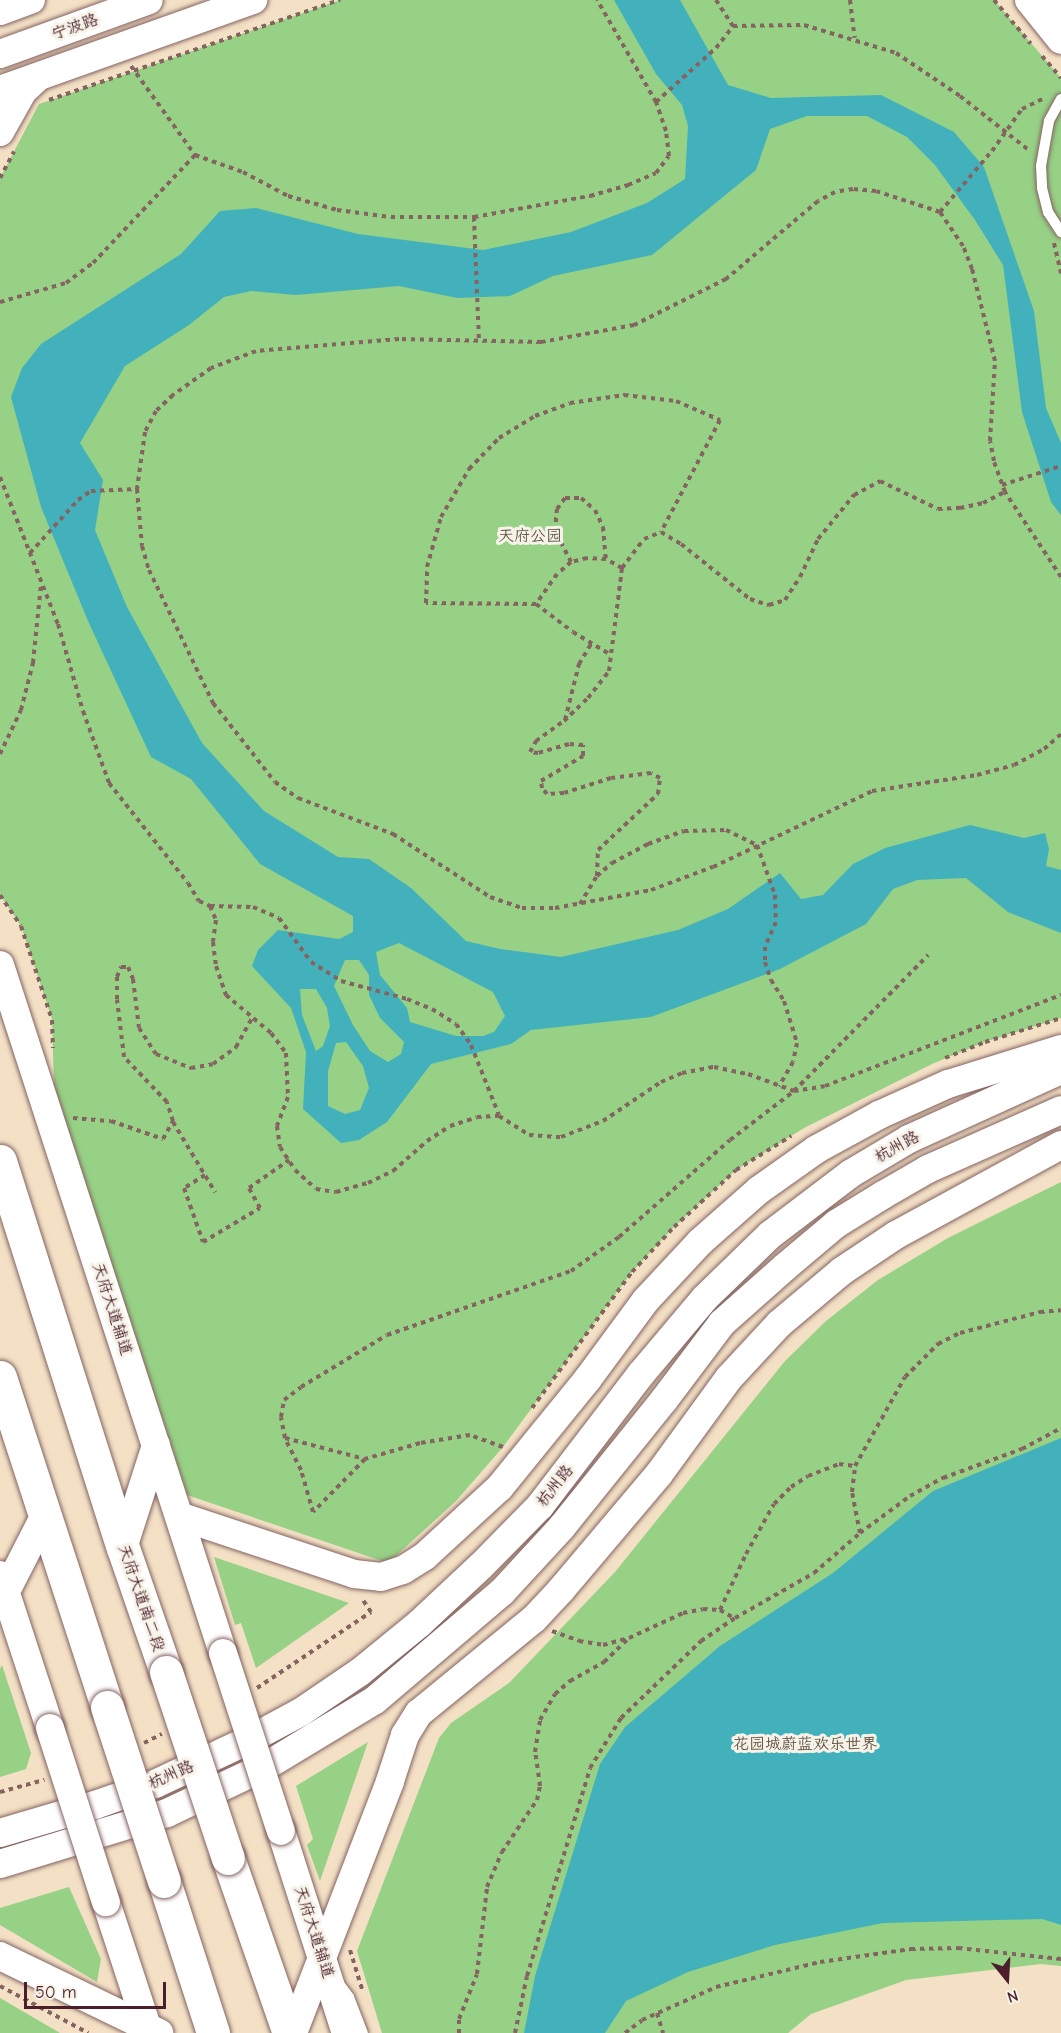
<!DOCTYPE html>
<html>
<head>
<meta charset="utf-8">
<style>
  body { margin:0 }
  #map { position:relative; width:1061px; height:2033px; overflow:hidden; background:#f3e0c5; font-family:"Comic Neue","LXGW WenKai TC",sans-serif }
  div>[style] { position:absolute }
  .green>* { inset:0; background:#96d186 }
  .water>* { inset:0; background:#42b1bc }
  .path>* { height:4px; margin-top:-2px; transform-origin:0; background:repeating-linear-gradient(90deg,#856361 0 4.5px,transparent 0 9px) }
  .roads { filter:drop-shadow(0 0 2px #856361) drop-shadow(0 0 2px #856361) }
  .lane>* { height:10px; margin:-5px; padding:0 5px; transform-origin:5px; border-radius:5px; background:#fff }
  .secondary>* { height:28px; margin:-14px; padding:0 14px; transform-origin:14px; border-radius:14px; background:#fff }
  .highway>* { height:33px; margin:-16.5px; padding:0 16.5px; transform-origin:16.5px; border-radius:16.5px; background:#fff }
  .bridges { filter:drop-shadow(0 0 2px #856361) drop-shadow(0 0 2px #856361) }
  .secondary-bridge>* { height:28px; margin:-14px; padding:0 14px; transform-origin:14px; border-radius:14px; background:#fff }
  .highway-bridge>* { height:33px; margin:-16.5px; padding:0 16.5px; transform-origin:16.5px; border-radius:16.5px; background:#fff }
  span { translate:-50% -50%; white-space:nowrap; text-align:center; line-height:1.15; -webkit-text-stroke:6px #f7f3e8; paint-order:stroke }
  .street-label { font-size:16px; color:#4a1f2b }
  .park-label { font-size:16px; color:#615446 }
  .north { position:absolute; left:977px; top:1949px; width:60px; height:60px; -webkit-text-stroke:4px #f7f3e8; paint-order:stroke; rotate:162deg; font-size:16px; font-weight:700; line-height:24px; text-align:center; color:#4a1f2b }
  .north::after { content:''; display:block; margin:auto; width:21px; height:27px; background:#4a1f2b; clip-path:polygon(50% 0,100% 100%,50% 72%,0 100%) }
  .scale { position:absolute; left:24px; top:1982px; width:142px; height:27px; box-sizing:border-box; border:3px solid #4a1f2b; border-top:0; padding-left:8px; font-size:18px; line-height:21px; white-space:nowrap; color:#4a1f2b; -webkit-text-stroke:4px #f7f3e8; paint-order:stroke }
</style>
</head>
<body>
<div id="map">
  <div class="green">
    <i style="clip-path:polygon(340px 0,994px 0,1061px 78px,1061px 1018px,985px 1042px,932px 1064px,804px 1128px,736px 1170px,674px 1227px,632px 1272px,503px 1447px,456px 1501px,388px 1563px,187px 1495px,54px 1088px,52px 1019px,21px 926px,0 895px,0 178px,39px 104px)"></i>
    <i style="clip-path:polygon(1061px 1182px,1061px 1966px,1041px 1964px,906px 1980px,811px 2014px,788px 2033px,382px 2033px,357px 1951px,439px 1738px,451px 1723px,509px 1683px,615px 1572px,785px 1361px,826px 1321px,878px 1280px,948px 1238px)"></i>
    <i style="clip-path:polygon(214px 1557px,349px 1603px,256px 1668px,241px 1623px,235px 1625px)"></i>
    <i style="clip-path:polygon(2px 1665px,31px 1753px,26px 1769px,0 1777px,0 1669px)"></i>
    <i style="clip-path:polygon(368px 1742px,320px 1881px,307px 1845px,313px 1839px,296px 1786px)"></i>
    <i style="clip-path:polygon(69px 1887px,101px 1959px,97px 1982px,0 1925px,0 1908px)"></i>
    <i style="clip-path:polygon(0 1998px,60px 2033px,0 2033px)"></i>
  </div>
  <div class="water">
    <i style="clip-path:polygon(evenodd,614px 0,680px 0,728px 85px,771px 98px,881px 95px,954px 132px,984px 167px,1034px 311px,1046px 408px,1061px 443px,1061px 515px,1051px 502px,1022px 412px,1003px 265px,975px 220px,935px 165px,907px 137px,867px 116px,807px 116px,770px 129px,756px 170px,652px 255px,553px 276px,510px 296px,457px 298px,399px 286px,296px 295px,251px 291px,224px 297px,189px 325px,125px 366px,80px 443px,103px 480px,95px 530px,127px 607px,202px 743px,264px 811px,338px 857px,369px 859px,411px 888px,466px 941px,500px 949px,561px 957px,678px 930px,728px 909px,780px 873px,801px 899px,823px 895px,853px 864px,885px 848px,970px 825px,1024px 838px,1045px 833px,1049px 849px,1046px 866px,1061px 870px,1061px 933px,1008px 912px,966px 878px,917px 880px,893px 889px,866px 924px,780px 969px,651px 1017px,531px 1030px,511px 1044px,431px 1064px,387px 1122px,359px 1140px,341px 1143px,303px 1109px,306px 1052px,291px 1008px,252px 966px,258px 950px,278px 930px,339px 939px,353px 932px,353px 916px,260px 864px,191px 779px,151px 757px,88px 621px,41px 507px,11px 397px,22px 368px,41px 344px,181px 254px,220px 211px,256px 208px,358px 234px,483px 250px,571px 232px,647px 203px,685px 179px,688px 126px,682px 105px,656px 74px,614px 0,399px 943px,493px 992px,505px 1016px,494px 1032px,483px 1036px,456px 1036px,410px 1022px,407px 1008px,380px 975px,376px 952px,399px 943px,614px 0,345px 960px,359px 960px,369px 975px,369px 995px,380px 1018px,404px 1042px,401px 1054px,388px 1062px,370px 1051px,353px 1025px,334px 986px,345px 960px,614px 0,300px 989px,316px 989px,327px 1008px,330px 1026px,323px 1046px,316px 1051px,302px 1015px,300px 989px,614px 0,346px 1042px,363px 1066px,369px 1088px,360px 1110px,345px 1114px,328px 1106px,328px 1071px,336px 1043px,346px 1042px)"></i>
    <i style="clip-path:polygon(1061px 1438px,1061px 1925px,1042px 1919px,883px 1923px,775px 1945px,688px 1972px,626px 2001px,605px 2033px,524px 2033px,535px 1976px,600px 1764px,625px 1727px,720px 1646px,833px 1573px,933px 1491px)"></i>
  </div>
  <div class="path">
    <i style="left:716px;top:0;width:31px;rotate:57deg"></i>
    <i style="left:733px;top:26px;width:71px;rotate:-0.8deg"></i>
    <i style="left:804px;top:25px;width:96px;rotate:16.9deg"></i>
    <i style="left:896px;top:53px;width:77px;rotate:33.9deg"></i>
    <i style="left:960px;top:96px;width:89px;rotate:38.2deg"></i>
    <i style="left:850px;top:0;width:38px;rotate:83deg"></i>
    <i style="left:994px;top:0;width:57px;rotate:49.9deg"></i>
    <i style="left:1042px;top:56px;width:29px;rotate:49deg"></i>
    <i style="left:131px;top:66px;width:110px;rotate:54.3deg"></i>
    <i style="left:195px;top:155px;width:51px;rotate:19.5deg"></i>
    <i style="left:243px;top:172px;width:51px;rotate:28.1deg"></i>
    <i style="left:288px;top:196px;width:51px;rotate:15.9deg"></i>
    <i style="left:337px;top:210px;width:54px;rotate:7.4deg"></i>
    <i style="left:391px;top:217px;width:83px"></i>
    <i style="left:474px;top:217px;width:118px;rotate:-10.3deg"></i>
    <i style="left:590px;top:196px;width:40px;rotate:-16deg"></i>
    <i style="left:628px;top:185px;width:30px;rotate:-23deg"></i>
    <i style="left:656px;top:173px;width:21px;rotate:-53deg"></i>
    <i style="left:669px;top:156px;width:25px;rotate:-97deg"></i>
    <i style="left:666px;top:131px;width:31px;rotate:-109deg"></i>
    <i style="left:656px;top:102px;width:118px;rotate:-120deg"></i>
    <i style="left:49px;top:100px;width:308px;rotate:-19deg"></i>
    <i style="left:656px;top:102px;width:81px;rotate:-42deg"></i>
    <i style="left:716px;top:48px;width:28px;rotate:-52deg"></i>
    <i style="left:0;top:178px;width:30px;rotate:-62deg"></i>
    <i style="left:940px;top:212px;width:80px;rotate:-49.6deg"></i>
    <i style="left:992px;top:151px;width:52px;rotate:-54.5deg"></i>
    <i style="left:1022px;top:109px;width:25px;rotate:-26deg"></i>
    <i style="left:474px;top:217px;width:125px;rotate:87.7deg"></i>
    <i style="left:1054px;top:243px;width:31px;rotate:77deg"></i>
    <i style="left:0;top:302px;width:69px;rotate:-16.1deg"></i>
    <i style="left:66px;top:283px;width:34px;rotate:-37deg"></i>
    <i style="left:93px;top:263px;width:149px;rotate:-46.6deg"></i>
    <i style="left:0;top:477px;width:158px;rotate:68.5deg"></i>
    <i style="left:58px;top:624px;width:91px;rotate:74deg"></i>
    <i style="left:83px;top:711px;width:77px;rotate:70.1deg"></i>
    <i style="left:109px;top:783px;width:127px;rotate:51.7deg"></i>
    <i style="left:188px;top:883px;width:21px;rotate:59deg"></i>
    <i style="left:199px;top:901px;width:12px;rotate:24deg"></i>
    <i style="left:210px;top:906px;width:43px;rotate:1.3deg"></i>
    <i style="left:253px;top:907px;width:28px;rotate:23deg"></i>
    <i style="left:279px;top:918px;width:54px;rotate:54deg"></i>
    <i style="left:311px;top:962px;width:36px;rotate:32deg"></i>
    <i style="left:341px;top:981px;width:68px;rotate:15.3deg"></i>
    <i style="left:407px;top:999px;width:27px;rotate:22deg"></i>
    <i style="left:432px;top:1009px;width:28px;rotate:32deg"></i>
    <i style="left:456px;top:1024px;width:26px;rotate:54deg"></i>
    <i style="left:471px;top:1045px;width:75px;rotate:68.2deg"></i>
    <i style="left:1002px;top:485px;width:62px;rotate:-17.9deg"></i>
    <i style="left:30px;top:553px;width:72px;rotate:-47.8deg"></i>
    <i style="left:78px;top:500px;width:16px;rotate:-35deg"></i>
    <i style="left:91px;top:491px;width:46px;rotate:-2.5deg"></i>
    <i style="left:571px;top:562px;width:35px;rotate:-117deg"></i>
    <i style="left:555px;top:531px;width:22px;rotate:-85deg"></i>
    <i style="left:557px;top:509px;width:14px;rotate:-54deg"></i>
    <i style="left:565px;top:498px;width:16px"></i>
    <i style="left:581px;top:498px;width:18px;rotate:41deg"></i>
    <i style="left:595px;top:510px;width:19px;rotate:65deg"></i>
    <i style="left:603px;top:527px;width:32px;rotate:85deg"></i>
    <i style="left:622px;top:568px;width:18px;rotate:-151deg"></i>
    <i style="left:606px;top:559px;width:19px;rotate:-177deg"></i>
    <i style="left:587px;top:558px;width:16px;rotate:166deg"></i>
    <i style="left:571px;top:562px;width:18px;rotate:139deg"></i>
    <i style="left:557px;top:574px;width:37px;rotate:125deg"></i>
    <i style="left:536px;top:604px;width:110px;rotate:-179.5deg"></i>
    <i style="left:426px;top:603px;width:36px;rotate:-88deg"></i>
    <i style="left:427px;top:567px;width:52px;rotate:-74.4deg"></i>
    <i style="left:441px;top:517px;width:56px;rotate:-59.7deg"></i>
    <i style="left:469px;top:469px;width:43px;rotate:-45.9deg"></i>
    <i style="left:499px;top:438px;width:42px;rotate:-31.4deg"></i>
    <i style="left:535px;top:416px;width:37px;rotate:-20deg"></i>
    <i style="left:570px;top:403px;width:55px;rotate:-8.4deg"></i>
    <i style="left:624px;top:395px;width:52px;rotate:6.6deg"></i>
    <i style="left:676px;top:401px;width:48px;rotate:23.4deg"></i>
    <i style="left:720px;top:420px;width:127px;rotate:117.8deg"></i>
    <i style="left:1061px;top:577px;width:102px;rotate:-123.4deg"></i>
    <i style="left:1005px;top:492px;width:33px;rotate:-110deg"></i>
    <i style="left:994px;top:461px;width:20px;rotate:-101deg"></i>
    <i style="left:990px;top:441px;width:80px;rotate:-86.4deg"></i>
    <i style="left:995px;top:361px;width:95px;rotate:-104deg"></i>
    <i style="left:972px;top:269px;width:25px;rotate:-111deg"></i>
    <i style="left:963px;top:246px;width:41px;rotate:-124.1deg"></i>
    <i style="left:940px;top:212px;width:67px;rotate:-161.8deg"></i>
    <i style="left:876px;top:191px;width:23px;rotate:-175deg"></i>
    <i style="left:853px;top:189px;width:18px;rotate:171deg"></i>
    <i style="left:835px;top:192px;width:19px;rotate:152deg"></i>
    <i style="left:818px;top:201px;width:121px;rotate:139.7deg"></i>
    <i style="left:726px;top:279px;width:103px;rotate:153.4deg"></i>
    <i style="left:634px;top:325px;width:95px;rotate:169.6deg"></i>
    <i style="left:541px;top:342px;width:142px;rotate:-178.8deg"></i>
    <i style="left:399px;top:339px;width:144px;rotate:175.2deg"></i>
    <i style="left:256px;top:351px;width:48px;rotate:159.3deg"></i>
    <i style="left:211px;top:368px;width:47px;rotate:144.6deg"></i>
    <i style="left:173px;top:395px;width:23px;rotate:137deg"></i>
    <i style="left:156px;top:411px;width:24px;rotate:118deg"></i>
    <i style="left:145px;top:432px;width:58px;rotate:98deg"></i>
    <i style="left:137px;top:489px;width:57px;rotate:85deg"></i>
    <i style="left:142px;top:546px;width:25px;rotate:74deg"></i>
    <i style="left:149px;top:570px;width:148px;rotate:64.3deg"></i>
    <i style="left:213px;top:703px;width:100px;rotate:51.9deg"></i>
    <i style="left:275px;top:782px;width:28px;rotate:35deg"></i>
    <i style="left:298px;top:798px;width:102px;rotate:20.8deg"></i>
    <i style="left:393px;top:834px;width:116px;rotate:33deg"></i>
    <i style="left:490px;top:897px;width:34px;rotate:19deg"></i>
    <i style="left:522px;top:908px;width:33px"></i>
    <i style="left:555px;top:908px;width:98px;rotate:-10.6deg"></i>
    <i style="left:651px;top:890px;width:66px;rotate:-20.4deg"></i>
    <i style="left:713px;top:867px;width:176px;rotate:-25.5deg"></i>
    <i style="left:872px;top:791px;width:106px;rotate:-8.7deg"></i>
    <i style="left:977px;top:775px;width:38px;rotate:-15deg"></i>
    <i style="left:1014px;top:765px;width:34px;rotate:-28deg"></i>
    <i style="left:1044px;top:749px;width:23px;rotate:-41deg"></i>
    <i style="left:536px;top:604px;width:46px;rotate:37.1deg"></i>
    <i style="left:573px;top:632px;width:44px;rotate:31.2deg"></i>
    <i style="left:565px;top:720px;width:58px;rotate:-76deg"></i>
    <i style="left:579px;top:664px;width:26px;rotate:-59deg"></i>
    <i style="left:0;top:754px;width:49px;rotate:-64.5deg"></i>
    <i style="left:21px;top:710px;width:49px;rotate:-75.7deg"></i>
    <i style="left:33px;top:663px;width:79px;rotate:-84.2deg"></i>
    <i style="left:597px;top:876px;width:26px;rotate:-88deg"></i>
    <i style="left:598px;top:850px;width:82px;rotate:-43deg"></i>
    <i style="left:658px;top:794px;width:16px;rotate:-83deg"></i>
    <i style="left:660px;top:778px;width:10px;rotate:-151deg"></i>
    <i style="left:651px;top:773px;width:40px;rotate:172.9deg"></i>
    <i style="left:611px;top:778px;width:49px;rotate:162.3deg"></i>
    <i style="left:564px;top:793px;width:17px;rotate:177deg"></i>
    <i style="left:547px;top:794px;width:8px;rotate:-130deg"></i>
    <i style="left:542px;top:788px;width:7px;rotate:-98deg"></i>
    <i style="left:541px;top:781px;width:49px;rotate:-30.8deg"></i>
    <i style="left:583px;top:756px;width:11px;rotate:-90deg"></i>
    <i style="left:583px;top:745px;width:14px;rotate:-176deg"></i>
    <i style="left:569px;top:744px;width:32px;rotate:164deg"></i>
    <i style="left:538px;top:753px;width:8px;rotate:-173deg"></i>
    <i style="left:530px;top:752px;width:13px;rotate:-61deg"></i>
    <i style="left:536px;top:741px;width:34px;rotate:-36deg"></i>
    <i style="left:564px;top:721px;width:33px;rotate:-44deg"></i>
    <i style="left:588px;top:698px;width:34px;rotate:-52deg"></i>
    <i style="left:609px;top:671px;width:104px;rotate:-82.8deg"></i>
    <i style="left:622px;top:568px;width:36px;rotate:-53deg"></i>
    <i style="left:644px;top:539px;width:18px;rotate:-22deg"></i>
    <i style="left:661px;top:532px;width:23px;rotate:31deg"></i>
    <i style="left:681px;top:544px;width:88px;rotate:38.6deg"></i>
    <i style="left:750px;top:599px;width:20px;rotate:18deg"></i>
    <i style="left:769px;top:605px;width:17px;rotate:-17deg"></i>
    <i style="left:785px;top:600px;width:27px;rotate:-57deg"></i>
    <i style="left:800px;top:577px;width:42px;rotate:-64.7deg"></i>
    <i style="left:818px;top:539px;width:57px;rotate:-50.7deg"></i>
    <i style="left:854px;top:495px;width:30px;rotate:-28deg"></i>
    <i style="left:880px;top:481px;width:64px;rotate:25.8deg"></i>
    <i style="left:938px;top:509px;width:22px;rotate:-3deg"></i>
    <i style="left:960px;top:508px;width:24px;rotate:-12deg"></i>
    <i style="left:983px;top:503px;width:25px;rotate:-27deg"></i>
    <i style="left:0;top:895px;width:37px;rotate:56deg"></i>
    <i style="left:21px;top:926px;width:99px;rotate:71.7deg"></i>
    <i style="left:52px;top:1020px;width:28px;rotate:88deg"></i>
    <i style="left:580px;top:904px;width:33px;rotate:-59deg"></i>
    <i style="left:597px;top:876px;width:20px;rotate:-41deg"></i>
    <i style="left:612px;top:863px;width:41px;rotate:-27.8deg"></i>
    <i style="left:648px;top:844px;width:38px;rotate:-20deg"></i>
    <i style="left:684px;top:831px;width:42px;rotate:-1.4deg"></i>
    <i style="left:726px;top:830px;width:34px;rotate:26deg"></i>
    <i style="left:757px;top:845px;width:53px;rotate:70.2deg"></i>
    <i style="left:775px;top:895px;width:27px;rotate:88deg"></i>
    <i style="left:776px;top:922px;width:27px;rotate:114deg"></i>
    <i style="left:765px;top:947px;width:15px;rotate:90deg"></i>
    <i style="left:765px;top:962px;width:19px;rotate:72deg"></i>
    <i style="left:771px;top:980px;width:25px;rotate:58deg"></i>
    <i style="left:784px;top:1001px;width:44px;rotate:72.8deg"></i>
    <i style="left:797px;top:1043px;width:19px;rotate:102deg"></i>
    <i style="left:793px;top:1062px;width:28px;rotate:120deg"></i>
    <i style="left:210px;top:906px;width:15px;rotate:67deg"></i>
    <i style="left:216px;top:920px;width:22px;rotate:98deg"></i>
    <i style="left:213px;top:942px;width:24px;rotate:83deg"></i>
    <i style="left:216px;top:966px;width:31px;rotate:71deg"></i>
    <i style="left:226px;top:995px;width:59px;rotate:40.2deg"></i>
    <i style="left:271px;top:1033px;width:25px;rotate:53deg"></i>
    <i style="left:286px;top:1053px;width:44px;rotate:87.4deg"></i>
    <i style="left:288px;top:1097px;width:31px;rotate:111deg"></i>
    <i style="left:277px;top:1126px;width:21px;rotate:82deg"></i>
    <i style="left:280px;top:1147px;width:27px;rotate:57deg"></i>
    <i style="left:295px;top:1170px;width:28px;rotate:42deg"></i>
    <i style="left:316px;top:1189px;width:20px;rotate:9deg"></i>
    <i style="left:336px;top:1192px;width:33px;rotate:-16deg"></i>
    <i style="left:368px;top:1183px;width:28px;rotate:-26deg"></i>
    <i style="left:393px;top:1171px;width:45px;rotate:-41.4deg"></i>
    <i style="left:427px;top:1141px;width:27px;rotate:-33deg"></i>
    <i style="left:450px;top:1126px;width:28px;rotate:-18deg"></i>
    <i style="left:477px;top:1117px;width:22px;rotate:-3deg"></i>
    <i style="left:499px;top:1116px;width:36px;rotate:32deg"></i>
    <i style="left:529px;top:1135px;width:32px;rotate:4deg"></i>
    <i style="left:561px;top:1137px;width:45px;rotate:-20.9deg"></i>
    <i style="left:603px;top:1121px;width:70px;rotate:-33.9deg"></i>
    <i style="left:661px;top:1082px;width:23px;rotate:-23deg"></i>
    <i style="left:682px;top:1073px;width:33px;rotate:-11deg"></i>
    <i style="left:714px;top:1067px;width:35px;rotate:12deg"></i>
    <i style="left:748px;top:1074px;width:49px;rotate:20.3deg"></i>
    <i style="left:794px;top:1091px;width:191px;rotate:-45.4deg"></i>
    <i style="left:945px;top:1058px;width:43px;rotate:-21.8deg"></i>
    <i style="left:985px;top:1042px;width:80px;rotate:-17.5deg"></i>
    <i style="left:73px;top:1118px;width:38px;rotate:5deg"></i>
    <i style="left:111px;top:1121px;width:55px;rotate:19.1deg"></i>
    <i style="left:163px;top:1139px;width:21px;rotate:-61deg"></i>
    <i style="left:173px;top:1121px;width:20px;rotate:-108deg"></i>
    <i style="left:167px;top:1102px;width:62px;rotate:-133.7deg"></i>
    <i style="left:124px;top:1057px;width:58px;rotate:-96.9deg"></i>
    <i style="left:117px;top:999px;width:22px;rotate:-90deg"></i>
    <i style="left:117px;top:977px;width:11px;rotate:-68deg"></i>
    <i style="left:121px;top:967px;width:7px"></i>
    <i style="left:128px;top:967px;width:13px;rotate:67deg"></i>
    <i style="left:133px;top:979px;width:49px;rotate:83deg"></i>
    <i style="left:139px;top:1028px;width:31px;rotate:57deg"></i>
    <i style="left:156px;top:1054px;width:38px;rotate:22deg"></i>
    <i style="left:191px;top:1068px;width:22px;rotate:-10deg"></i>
    <i style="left:213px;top:1064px;width:29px;rotate:-36deg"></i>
    <i style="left:236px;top:1047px;width:33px;rotate:-61deg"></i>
    <i style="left:173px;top:1122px;width:82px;rotate:59deg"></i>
    <i style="left:205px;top:1175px;width:25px;rotate:148deg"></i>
    <i style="left:184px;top:1188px;width:57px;rotate:70.6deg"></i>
    <i style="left:203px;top:1242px;width:66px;rotate:-30.8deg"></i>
    <i style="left:260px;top:1208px;width:23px;rotate:-119deg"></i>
    <i style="left:249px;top:1188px;width:49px;rotate:-35deg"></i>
    <i style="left:532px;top:1408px;width:169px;rotate:-53.7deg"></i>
    <i style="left:632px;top:1272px;width:62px;rotate:-47deg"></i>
    <i style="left:674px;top:1227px;width:84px;rotate:-42.6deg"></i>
    <i style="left:736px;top:1170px;width:65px;rotate:-31.7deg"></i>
    <i style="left:285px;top:1438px;width:83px;rotate:14.7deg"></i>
    <i style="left:503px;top:1447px;width:35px;rotate:-160deg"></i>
    <i style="left:470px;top:1435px;width:51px;rotate:170.9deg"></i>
    <i style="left:420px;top:1443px;width:57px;rotate:163.8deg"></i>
    <i style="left:365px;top:1459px;width:74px;rotate:134.5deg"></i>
    <i style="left:313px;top:1512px;width:44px;rotate:-105.9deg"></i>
    <i style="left:301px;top:1470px;width:36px;rotate:-117deg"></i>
    <i style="left:285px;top:1438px;width:21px;rotate:-101deg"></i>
    <i style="left:281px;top:1417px;width:17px;rotate:-80deg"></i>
    <i style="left:284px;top:1400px;width:21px;rotate:-37deg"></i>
    <i style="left:301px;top:1387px;width:100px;rotate:-31.2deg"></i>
    <i style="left:387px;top:1335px;width:195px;rotate:-19.2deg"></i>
    <i style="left:571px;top:1271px;width:59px;rotate:-35.3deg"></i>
    <i style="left:619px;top:1237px;width:147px;rotate:-41.1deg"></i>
    <i style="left:730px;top:1140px;width:81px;rotate:-37.4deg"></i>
    <i style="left:794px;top:1091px;width:31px;rotate:-9deg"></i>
    <i style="left:825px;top:1086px;width:253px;rotate:-21.1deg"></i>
    <i style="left:860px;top:1533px;width:42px;rotate:-101deg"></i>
    <i style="left:852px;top:1492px;width:26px;rotate:-83deg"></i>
    <i style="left:855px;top:1466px;width:102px;rotate:-60.7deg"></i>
    <i style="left:905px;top:1377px;width:47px;rotate:-45deg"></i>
    <i style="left:938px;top:1344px;width:25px;rotate:-27deg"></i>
    <i style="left:960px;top:1333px;width:83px;rotate:-14.7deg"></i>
    <i style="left:1040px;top:1312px;width:21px;rotate:-5deg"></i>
    <i style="left:720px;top:1610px;width:62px;rotate:-65.1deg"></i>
    <i style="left:746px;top:1554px;width:57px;rotate:-60.8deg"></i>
    <i style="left:774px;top:1504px;width:24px;rotate:-45deg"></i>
    <i style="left:791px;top:1487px;width:20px;rotate:-33deg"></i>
    <i style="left:808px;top:1476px;width:33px;rotate:-21deg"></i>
    <i style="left:839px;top:1464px;width:16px;rotate:7deg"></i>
    <i style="left:552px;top:1631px;width:29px;rotate:20deg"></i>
    <i style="left:579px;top:1641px;width:24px;rotate:9deg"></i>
    <i style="left:603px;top:1645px;width:27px;rotate:-15deg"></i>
    <i style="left:629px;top:1638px;width:60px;rotate:-24.8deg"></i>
    <i style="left:683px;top:1613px;width:20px;rotate:-11deg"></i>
    <i style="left:703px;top:1609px;width:17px;rotate:3deg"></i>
    <i style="left:720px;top:1610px;width:16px;rotate:30deg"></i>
    <i style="left:257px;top:1688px;width:137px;rotate:-33.7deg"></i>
    <i style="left:371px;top:1612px;width:14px;rotate:-124deg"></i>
    <i style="left:144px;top:1743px;width:20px;rotate:-27deg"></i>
    <i style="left:0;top:1792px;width:46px;rotate:-15.3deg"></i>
    <i style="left:350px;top:1950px;width:41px;rotate:72.9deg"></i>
    <i style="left:0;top:1986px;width:100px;rotate:28.1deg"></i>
    <i style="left:657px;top:2013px;width:21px;rotate:73deg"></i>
    <i style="left:459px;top:2033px;width:14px;rotate:-90deg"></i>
    <i style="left:459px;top:2019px;width:48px;rotate:-68.2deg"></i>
    <i style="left:477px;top:1974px;width:88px;rotate:-83.4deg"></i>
    <i style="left:487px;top:1887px;width:38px;rotate:-67deg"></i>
    <i style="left:502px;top:1852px;width:63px;rotate:-56.1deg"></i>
    <i style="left:537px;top:1800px;width:14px;rotate:-78deg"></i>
    <i style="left:540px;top:1786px;width:34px;rotate:-98deg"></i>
    <i style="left:535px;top:1752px;width:32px;rotate:-81deg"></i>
    <i style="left:540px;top:1720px;width:30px;rotate:-60deg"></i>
    <i style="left:555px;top:1694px;width:20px;rotate:-41deg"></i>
    <i style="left:570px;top:1681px;width:39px;rotate:-29deg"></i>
    <i style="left:604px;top:1662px;width:35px;rotate:-44deg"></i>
    <i style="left:515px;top:2033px;width:58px;rotate:-78.1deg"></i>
    <i style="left:527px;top:1976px;width:217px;rotate:-73.1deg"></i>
    <i style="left:590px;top:1768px;width:59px;rotate:-58.2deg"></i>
    <i style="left:621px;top:1718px;width:111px;rotate:-43.9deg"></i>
    <i style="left:701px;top:1641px;width:41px;rotate:-34.1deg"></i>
    <i style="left:735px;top:1618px;width:91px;rotate:-29.7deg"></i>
    <i style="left:814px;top:1573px;width:61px;rotate:-41deg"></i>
    <i style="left:860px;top:1533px;width:62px;rotate:-36.5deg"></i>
    <i style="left:910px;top:1496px;width:38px;rotate:-29deg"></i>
    <i style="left:943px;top:1478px;width:84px;rotate:-20.2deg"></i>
    <i style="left:1022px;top:1449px;width:44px;rotate:-28.3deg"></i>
    <i style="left:625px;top:2033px;width:21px;rotate:-37deg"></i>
    <i style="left:642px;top:2020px;width:81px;rotate:-24deg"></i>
    <i style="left:716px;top:1987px;width:107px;rotate:-13.5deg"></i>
    <i style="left:820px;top:1962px;width:92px;rotate:-8.1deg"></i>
    <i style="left:911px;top:1949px;width:47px;rotate:-1.2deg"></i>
    <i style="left:958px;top:1948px;width:104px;rotate:6.1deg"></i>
  </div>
  <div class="roads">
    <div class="lane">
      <i style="left:1061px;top:99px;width:25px;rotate:119deg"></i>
      <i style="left:1049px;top:121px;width:46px;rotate:100.1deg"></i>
      <i style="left:1041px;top:166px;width:22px;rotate:87deg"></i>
      <i style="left:1042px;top:188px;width:25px;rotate:76deg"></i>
      <i style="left:1048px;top:212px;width:24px;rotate:57deg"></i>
      <i style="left:340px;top:1985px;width:15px;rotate:53deg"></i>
      <i style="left:349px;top:1997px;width:39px;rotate:69deg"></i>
    </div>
    <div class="secondary">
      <i style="left:1029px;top:0;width:51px;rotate:51.3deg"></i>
      <i style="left:1057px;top:0;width:6px;rotate:51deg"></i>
      <i style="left:0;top:11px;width:33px;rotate:-20deg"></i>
      <i style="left:0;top:54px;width:158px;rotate:-19.9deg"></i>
      <i style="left:0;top:90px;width:269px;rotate:-19.6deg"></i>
      <i style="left:0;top:132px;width:47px;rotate:-60.7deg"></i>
      <i style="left:23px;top:91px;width:19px;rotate:-43deg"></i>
      <i style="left:0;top:965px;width:723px;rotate:72.04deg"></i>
      <i style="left:179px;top:1516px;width:184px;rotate:18.3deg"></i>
      <i style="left:354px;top:1574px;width:27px;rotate:6deg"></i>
      <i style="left:381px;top:1577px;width:23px;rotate:-18deg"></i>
      <i style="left:403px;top:1570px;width:26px;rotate:-32deg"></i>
      <i style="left:425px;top:1556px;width:102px;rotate:-42.6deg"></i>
      <i style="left:500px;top:1487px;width:138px;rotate:-50.9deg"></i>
      <i style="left:587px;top:1380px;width:99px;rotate:-53.6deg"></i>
      <i style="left:646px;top:1300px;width:79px;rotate:-47deg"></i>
      <i style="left:700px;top:1242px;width:79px;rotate:-41.4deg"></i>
      <i style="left:759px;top:1190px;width:71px;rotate:-35.3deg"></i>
      <i style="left:817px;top:1149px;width:71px;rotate:-28.7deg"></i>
      <i style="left:879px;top:1115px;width:76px;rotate:-24.2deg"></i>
      <i style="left:948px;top:1084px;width:118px;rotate:-17.2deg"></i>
      <i style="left:123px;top:1548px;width:108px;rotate:-72.2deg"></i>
      <i style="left:0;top:1575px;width:161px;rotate:71.9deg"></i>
      <i style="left:1px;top:1601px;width:97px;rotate:-62.9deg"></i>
      <i style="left:281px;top:1831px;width:212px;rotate:72.2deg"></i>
      <i style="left:0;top:1833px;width:99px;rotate:-16.4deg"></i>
      <i style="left:95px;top:1805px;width:64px;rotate:-19.3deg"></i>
      <i style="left:155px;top:1784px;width:102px;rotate:-25.1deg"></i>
      <i style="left:247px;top:1741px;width:61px;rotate:-28.2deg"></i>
      <i style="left:301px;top:1712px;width:71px;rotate:-34.1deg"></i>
      <i style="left:360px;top:1672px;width:77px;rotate:-39.2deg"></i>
      <i style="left:420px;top:1623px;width:83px;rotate:-43.1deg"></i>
      <i style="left:481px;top:1566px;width:84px;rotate:-45.5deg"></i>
      <i style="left:540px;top:1506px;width:166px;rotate:-52.6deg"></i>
      <i style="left:641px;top:1374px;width:99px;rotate:-49.9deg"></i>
      <i style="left:705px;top:1298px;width:91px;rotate:-44.1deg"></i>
      <i style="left:770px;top:1235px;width:101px;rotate:-37.3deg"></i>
      <i style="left:850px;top:1174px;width:69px;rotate:-30.7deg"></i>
      <i style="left:909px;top:1139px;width:167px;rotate:-24.4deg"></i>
      <i style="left:0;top:1864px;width:175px;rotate:-17deg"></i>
      <i style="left:167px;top:1813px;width:110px;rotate:-25.4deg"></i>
      <i style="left:266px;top:1766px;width:127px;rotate:-31.2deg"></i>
      <i style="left:375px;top:1700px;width:167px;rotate:-40.4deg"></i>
      <i style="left:502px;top:1592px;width:87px;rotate:-47.3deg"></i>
      <i style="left:561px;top:1528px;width:164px;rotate:-51.2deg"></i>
      <i style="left:664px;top:1400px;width:96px;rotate:-53deg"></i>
      <i style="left:722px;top:1323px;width:84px;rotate:-41.6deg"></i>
      <i style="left:785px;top:1267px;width:67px;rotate:-40.1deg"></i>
      <i style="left:836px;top:1224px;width:55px;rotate:-31.7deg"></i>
      <i style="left:883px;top:1195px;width:52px;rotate:-30deg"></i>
      <i style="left:928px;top:1169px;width:145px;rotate:-23.9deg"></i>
      <i style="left:106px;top:1902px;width:138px;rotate:71.8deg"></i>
      <i style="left:0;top:1956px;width:177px;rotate:25.8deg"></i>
      <i style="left:293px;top:2033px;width:270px;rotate:-68.9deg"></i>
      <i style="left:390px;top:1781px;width:48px;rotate:-71.9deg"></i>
      <i style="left:405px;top:1735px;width:26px;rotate:-58deg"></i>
      <i style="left:419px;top:1713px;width:149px;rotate:-39.3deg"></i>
      <i style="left:534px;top:1619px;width:40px;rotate:-47deg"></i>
      <i style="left:561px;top:1590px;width:152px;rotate:-49.8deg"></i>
      <i style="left:659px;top:1474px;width:119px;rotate:-53.9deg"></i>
      <i style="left:729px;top:1378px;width:74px;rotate:-47.2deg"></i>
      <i style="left:779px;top:1324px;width:82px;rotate:-40.1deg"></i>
      <i style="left:842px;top:1271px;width:65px;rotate:-33.7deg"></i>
      <i style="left:896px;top:1235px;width:188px;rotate:-28.6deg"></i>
    </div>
    <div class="highway">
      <i style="left:0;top:1161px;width:406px;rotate:72.4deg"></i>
      <i style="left:123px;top:1548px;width:131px;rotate:70.9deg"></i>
      <i style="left:0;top:1377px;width:347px;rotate:72deg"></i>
      <i style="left:228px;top:1858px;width:185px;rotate:70.8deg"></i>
      <i style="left:164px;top:1881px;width:160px;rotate:72.1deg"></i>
    </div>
  </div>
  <div class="bridges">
    <div class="secondary-bridge">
      <i style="left:223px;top:1653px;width:187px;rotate:72deg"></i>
      <i style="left:50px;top:1728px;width:183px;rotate:72.2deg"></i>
    </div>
    <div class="highway-bridge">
      <i style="left:166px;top:1672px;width:196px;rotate:71.6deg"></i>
      <i style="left:107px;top:1707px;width:183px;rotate:71.9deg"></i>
    </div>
  </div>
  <div class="street-label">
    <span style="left:75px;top:27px;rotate:-20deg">宁波路</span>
    <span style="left:897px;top:1147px;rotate:-29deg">杭州路</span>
    <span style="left:112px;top:1309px;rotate:72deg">天府大道辅道</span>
    <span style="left:555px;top:1486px;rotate:-52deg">杭州路</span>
    <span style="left:141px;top:1598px;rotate:71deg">天府大道南二段</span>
    <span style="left:171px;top:1775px;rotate:-24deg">杭州路</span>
    <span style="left:314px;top:1932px;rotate:72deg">天府大道辅道</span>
  </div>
  <div class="park-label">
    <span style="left:530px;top:536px">天府公园</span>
    <span style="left:805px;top:1744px">花园城蔚蓝欢乐世界</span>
  </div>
  <div class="north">N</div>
  <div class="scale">50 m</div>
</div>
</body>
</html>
